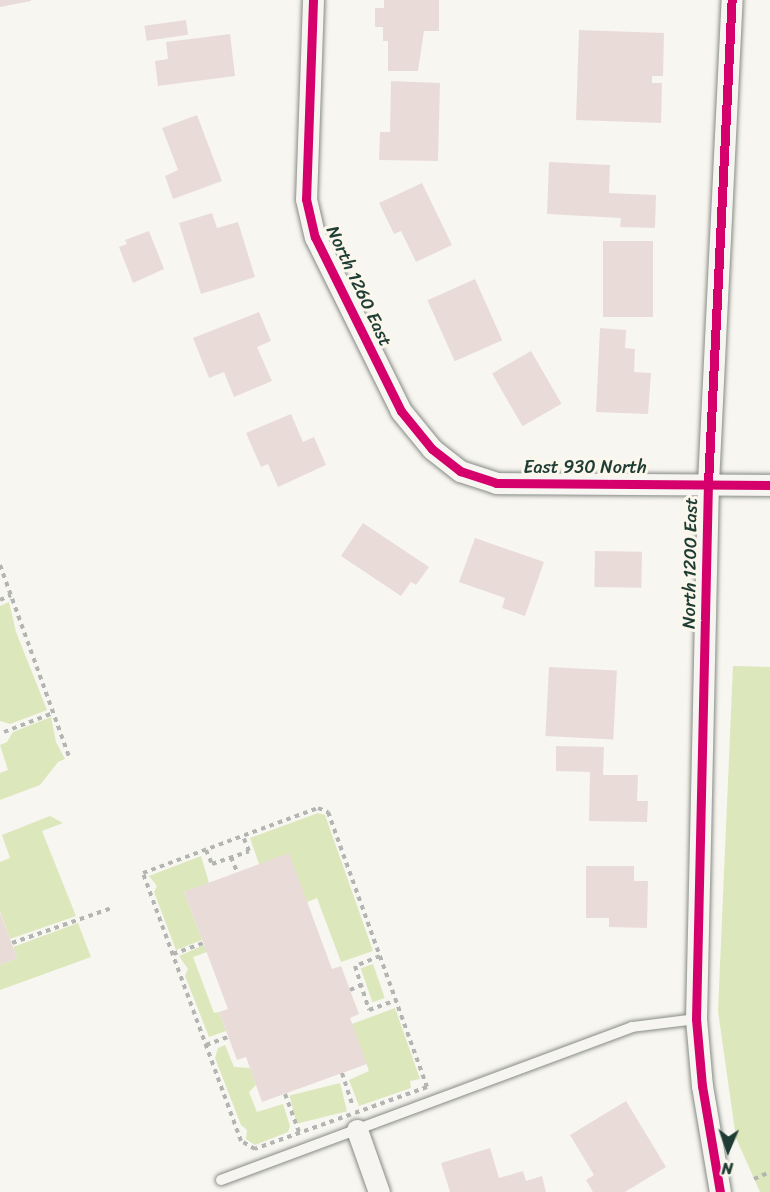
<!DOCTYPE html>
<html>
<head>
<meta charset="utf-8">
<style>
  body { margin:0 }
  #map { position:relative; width:770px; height:1192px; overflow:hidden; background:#f8f6f0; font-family:Sriracha,sans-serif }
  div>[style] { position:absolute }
  .green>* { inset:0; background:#dce7bb; transform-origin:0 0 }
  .building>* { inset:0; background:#e9dcd8; transform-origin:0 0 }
  .path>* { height:4px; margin-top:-2px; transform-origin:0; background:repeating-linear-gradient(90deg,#b2b5b1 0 4.5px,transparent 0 9px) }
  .roads { filter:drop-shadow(0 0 2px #868b86) drop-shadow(0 0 2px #868b86) }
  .service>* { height:10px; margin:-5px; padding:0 5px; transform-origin:5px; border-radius:5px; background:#f6f5f1 }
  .minor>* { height:21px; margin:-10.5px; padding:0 10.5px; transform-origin:10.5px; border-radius:10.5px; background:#f6f5f1 }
  .cycleway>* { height:9px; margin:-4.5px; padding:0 4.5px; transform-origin:4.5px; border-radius:4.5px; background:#d6006c }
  span { translate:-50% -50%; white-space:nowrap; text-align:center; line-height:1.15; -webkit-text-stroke:6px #fbf7ec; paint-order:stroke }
  .street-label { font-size:18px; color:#1f3d34 }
  .north { position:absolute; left:698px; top:1120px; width:60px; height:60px; -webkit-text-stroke:4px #fbf7ec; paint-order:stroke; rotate:182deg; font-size:16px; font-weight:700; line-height:24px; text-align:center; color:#1f3d34 }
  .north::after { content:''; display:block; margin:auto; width:21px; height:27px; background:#1f3d34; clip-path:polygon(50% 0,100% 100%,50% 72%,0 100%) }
</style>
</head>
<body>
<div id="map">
  <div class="green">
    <i style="clip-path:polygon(9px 602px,16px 632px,47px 710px,10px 724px,0 721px,0 606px)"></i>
    <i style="clip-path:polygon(733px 666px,770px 667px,770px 1192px,760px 1192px,736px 1138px,718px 1011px)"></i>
    <i style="clip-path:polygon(51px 717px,56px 742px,65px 759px,58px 762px,40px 785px,0 800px,0 773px,8px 770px,0 745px,7px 742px,13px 732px)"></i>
    <i style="clip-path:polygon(318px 813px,325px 815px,373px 951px,341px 962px,317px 898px,307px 902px,259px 864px,250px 838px)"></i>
    <i style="clip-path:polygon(50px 816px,63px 823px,42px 831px,76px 916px,10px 939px,0 911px,0 862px,10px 858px,2px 835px)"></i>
    <i style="clip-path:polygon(201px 856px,209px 883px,184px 892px,202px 940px,176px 950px,154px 892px,157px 886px,149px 876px)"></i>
    <i style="clip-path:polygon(78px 923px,91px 957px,0 990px,0 965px,17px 958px,13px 947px)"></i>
    <i style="clip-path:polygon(204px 945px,207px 952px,193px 957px,214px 1013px,219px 1012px,226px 1031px,209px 1037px,185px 976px,188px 969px,179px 956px)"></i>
    <i style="left:373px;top:964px;width:36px;height:13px;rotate:71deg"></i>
    <i style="clip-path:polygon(395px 1008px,420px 1079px,410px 1081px,411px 1088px,359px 1106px,349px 1080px,369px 1071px,352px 1024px)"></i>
    <i style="clip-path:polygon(225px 1045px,234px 1067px,250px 1068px,256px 1085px,249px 1092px,257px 1112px,283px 1104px,290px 1126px,288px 1132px,255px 1145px,246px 1139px,247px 1130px,241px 1125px,215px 1058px,218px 1048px)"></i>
    <i style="left:340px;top:1083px;width:29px;height:52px;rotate:76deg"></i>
  </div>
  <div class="building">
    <i style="clip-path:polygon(0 0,31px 0,31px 1px,0 7px)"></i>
    <i style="clip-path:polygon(384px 0,439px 0,439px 31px,424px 31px,418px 71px,388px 71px,388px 41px,383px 41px,383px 27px,375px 27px,375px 8px,384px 8px)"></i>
    <i style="left:186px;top:20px;width:15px;height:42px;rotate:82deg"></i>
    <i style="clip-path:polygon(579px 30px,664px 33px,663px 76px,652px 76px,652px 83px,662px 83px,661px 123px,576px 120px)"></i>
    <i style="clip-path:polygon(230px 34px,235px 76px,158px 86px,155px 61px,168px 59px,166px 42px)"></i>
    <i style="clip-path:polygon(391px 81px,440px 83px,438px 161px,379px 160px,380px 132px,390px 132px)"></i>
    <i style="clip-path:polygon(197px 115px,222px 181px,173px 199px,165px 176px,178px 170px,162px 128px)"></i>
    <i style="clip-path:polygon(549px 162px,610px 165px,609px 193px,656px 195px,655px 228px,620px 227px,621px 218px,547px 214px)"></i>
    <i style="clip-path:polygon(422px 183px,452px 245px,416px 262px,401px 231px,394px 234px,379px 203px)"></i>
    <i style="clip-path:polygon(212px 213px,217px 228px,238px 222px,255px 277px,201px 294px,179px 223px)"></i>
    <i style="clip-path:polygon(149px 231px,164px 269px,133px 283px,119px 247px,127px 244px,125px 240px)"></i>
    <i style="left:603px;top:241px;width:50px;height:76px"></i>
    <i style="left:475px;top:279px;width:67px;height:52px;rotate:66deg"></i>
    <i style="clip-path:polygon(259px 312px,271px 341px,257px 347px,272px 381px,234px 397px,224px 372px,209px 378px,193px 338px)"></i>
    <i style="clip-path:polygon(600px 328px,626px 330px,625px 348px,635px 349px,634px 372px,651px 373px,648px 414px,596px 412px)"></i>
    <i style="left:531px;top:351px;width:61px;height:45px;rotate:60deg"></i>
    <i style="clip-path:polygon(291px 414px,303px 442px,314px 437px,326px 465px,278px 487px,268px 464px,261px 467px,246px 433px)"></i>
    <i style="clip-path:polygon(363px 523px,429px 567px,416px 585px,411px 582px,401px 596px,341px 556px)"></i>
    <i style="clip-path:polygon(475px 538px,544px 562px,525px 616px,502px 608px,505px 598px,459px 582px)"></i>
    <i style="left:595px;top:551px;width:47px;height:36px;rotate:1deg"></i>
    <i style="left:549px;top:667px;width:68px;height:69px;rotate:3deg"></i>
    <i style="clip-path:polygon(556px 746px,604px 747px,603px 775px,638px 775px,637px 801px,648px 801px,647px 822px,589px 821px,590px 772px,556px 771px)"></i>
    <i style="clip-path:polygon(289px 853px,332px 969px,341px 966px,359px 1014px,350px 1018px,367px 1064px,262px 1102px,246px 1057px,237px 1060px,219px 1012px,228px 1009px,184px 892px)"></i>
    <i style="clip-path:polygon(586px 866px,634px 866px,634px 881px,648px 881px,647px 928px,609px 927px,609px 918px,586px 918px)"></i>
    <i style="clip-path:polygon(0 912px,17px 958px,0 965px)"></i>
    <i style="clip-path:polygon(626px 1101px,666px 1167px,625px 1192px,593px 1192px,586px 1180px,594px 1175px,570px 1135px)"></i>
    <i style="clip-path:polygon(490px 1148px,499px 1178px,523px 1171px,526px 1181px,542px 1176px,546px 1192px,450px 1192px,441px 1163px)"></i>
  </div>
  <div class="path">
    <i style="left:0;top:565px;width:204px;rotate:70.2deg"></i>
    <i style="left:0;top:600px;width:12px;rotate:-24deg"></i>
    <i style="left:4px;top:732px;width:53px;rotate:-21.2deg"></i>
    <i style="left:318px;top:808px;width:11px;rotate:22deg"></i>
    <i style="left:328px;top:812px;width:292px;rotate:70.2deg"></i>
    <i style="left:427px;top:1087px;width:183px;rotate:160.2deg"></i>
    <i style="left:255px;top:1149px;width:16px;rotate:-150deg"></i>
    <i style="left:241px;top:1141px;width:285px;rotate:-110.1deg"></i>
    <i style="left:143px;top:873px;width:187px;rotate:-20.4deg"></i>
    <i style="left:206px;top:850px;width:15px;rotate:67deg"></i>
    <i style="left:212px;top:864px;width:39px;rotate:-19deg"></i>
    <i style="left:249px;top:851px;width:16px;rotate:-112deg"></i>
    <i style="left:231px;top:857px;width:16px;rotate:68deg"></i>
    <i style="left:12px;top:943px;width:106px;rotate:-19.3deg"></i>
    <i style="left:173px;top:954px;width:32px;rotate:-20deg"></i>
    <i style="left:380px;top:956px;width:27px;rotate:158deg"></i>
    <i style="left:355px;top:966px;width:46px;rotate:72.3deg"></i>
    <i style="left:369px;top:1010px;width:29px;rotate:-20deg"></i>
    <i style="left:350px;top:990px;width:12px;rotate:-24deg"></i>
    <i style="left:206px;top:1045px;width:23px;rotate:-20deg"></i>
    <i style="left:342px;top:1073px;width:35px;rotate:72deg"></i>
    <i style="left:285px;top:1094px;width:40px;rotate:69.8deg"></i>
    <i style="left:754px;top:1179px;width:17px;rotate:-24deg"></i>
  </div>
  <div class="roads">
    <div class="service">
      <i style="left:221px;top:1180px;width:439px;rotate:-20.4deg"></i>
      <i style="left:632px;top:1027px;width:64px;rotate:-7.1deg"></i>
    </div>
    <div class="minor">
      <i style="left:313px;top:0;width:199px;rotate:92deg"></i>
      <i style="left:306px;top:199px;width:39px;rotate:77deg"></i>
      <i style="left:315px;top:237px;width:194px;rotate:63.7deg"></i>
      <i style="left:401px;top:411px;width:49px;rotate:50.8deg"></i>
      <i style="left:432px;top:449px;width:36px;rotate:38deg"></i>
      <i style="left:460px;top:471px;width:38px;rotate:18deg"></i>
      <i style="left:496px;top:483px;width:274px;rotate:0.4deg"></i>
      <i style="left:357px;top:1130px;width:66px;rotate:70.5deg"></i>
      <i style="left:720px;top:1192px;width:108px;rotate:-99.6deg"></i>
      <i style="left:702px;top:1086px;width:67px;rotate:-95.1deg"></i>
      <i style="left:696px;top:1019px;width:536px;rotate:-88.72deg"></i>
      <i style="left:708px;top:483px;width:484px;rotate:-87.2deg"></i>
    </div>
  </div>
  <div class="cycleway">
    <i style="left:313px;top:0;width:199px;rotate:92deg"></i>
    <i style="left:306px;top:199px;width:39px;rotate:77deg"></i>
    <i style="left:315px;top:237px;width:194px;rotate:63.7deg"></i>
    <i style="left:401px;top:411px;width:49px;rotate:50.8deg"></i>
    <i style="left:432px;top:449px;width:36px;rotate:38deg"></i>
    <i style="left:460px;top:471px;width:38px;rotate:18deg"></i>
    <i style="left:496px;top:483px;width:274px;rotate:0.4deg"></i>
    <i style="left:720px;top:1192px;width:108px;rotate:-99.6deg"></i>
    <i style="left:702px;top:1086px;width:67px;rotate:-95.1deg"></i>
    <i style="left:696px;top:1019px;width:536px;rotate:-88.72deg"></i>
    <i style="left:708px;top:483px;width:484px;rotate:-87.2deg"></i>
  </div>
  <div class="street-label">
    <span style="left:359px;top:286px;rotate:65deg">North 1260 East</span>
    <span style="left:585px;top:467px">East 930 North</span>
    <span style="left:690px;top:563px;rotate:-89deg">North 1200 East</span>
  </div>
  <div class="north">N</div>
</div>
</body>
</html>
